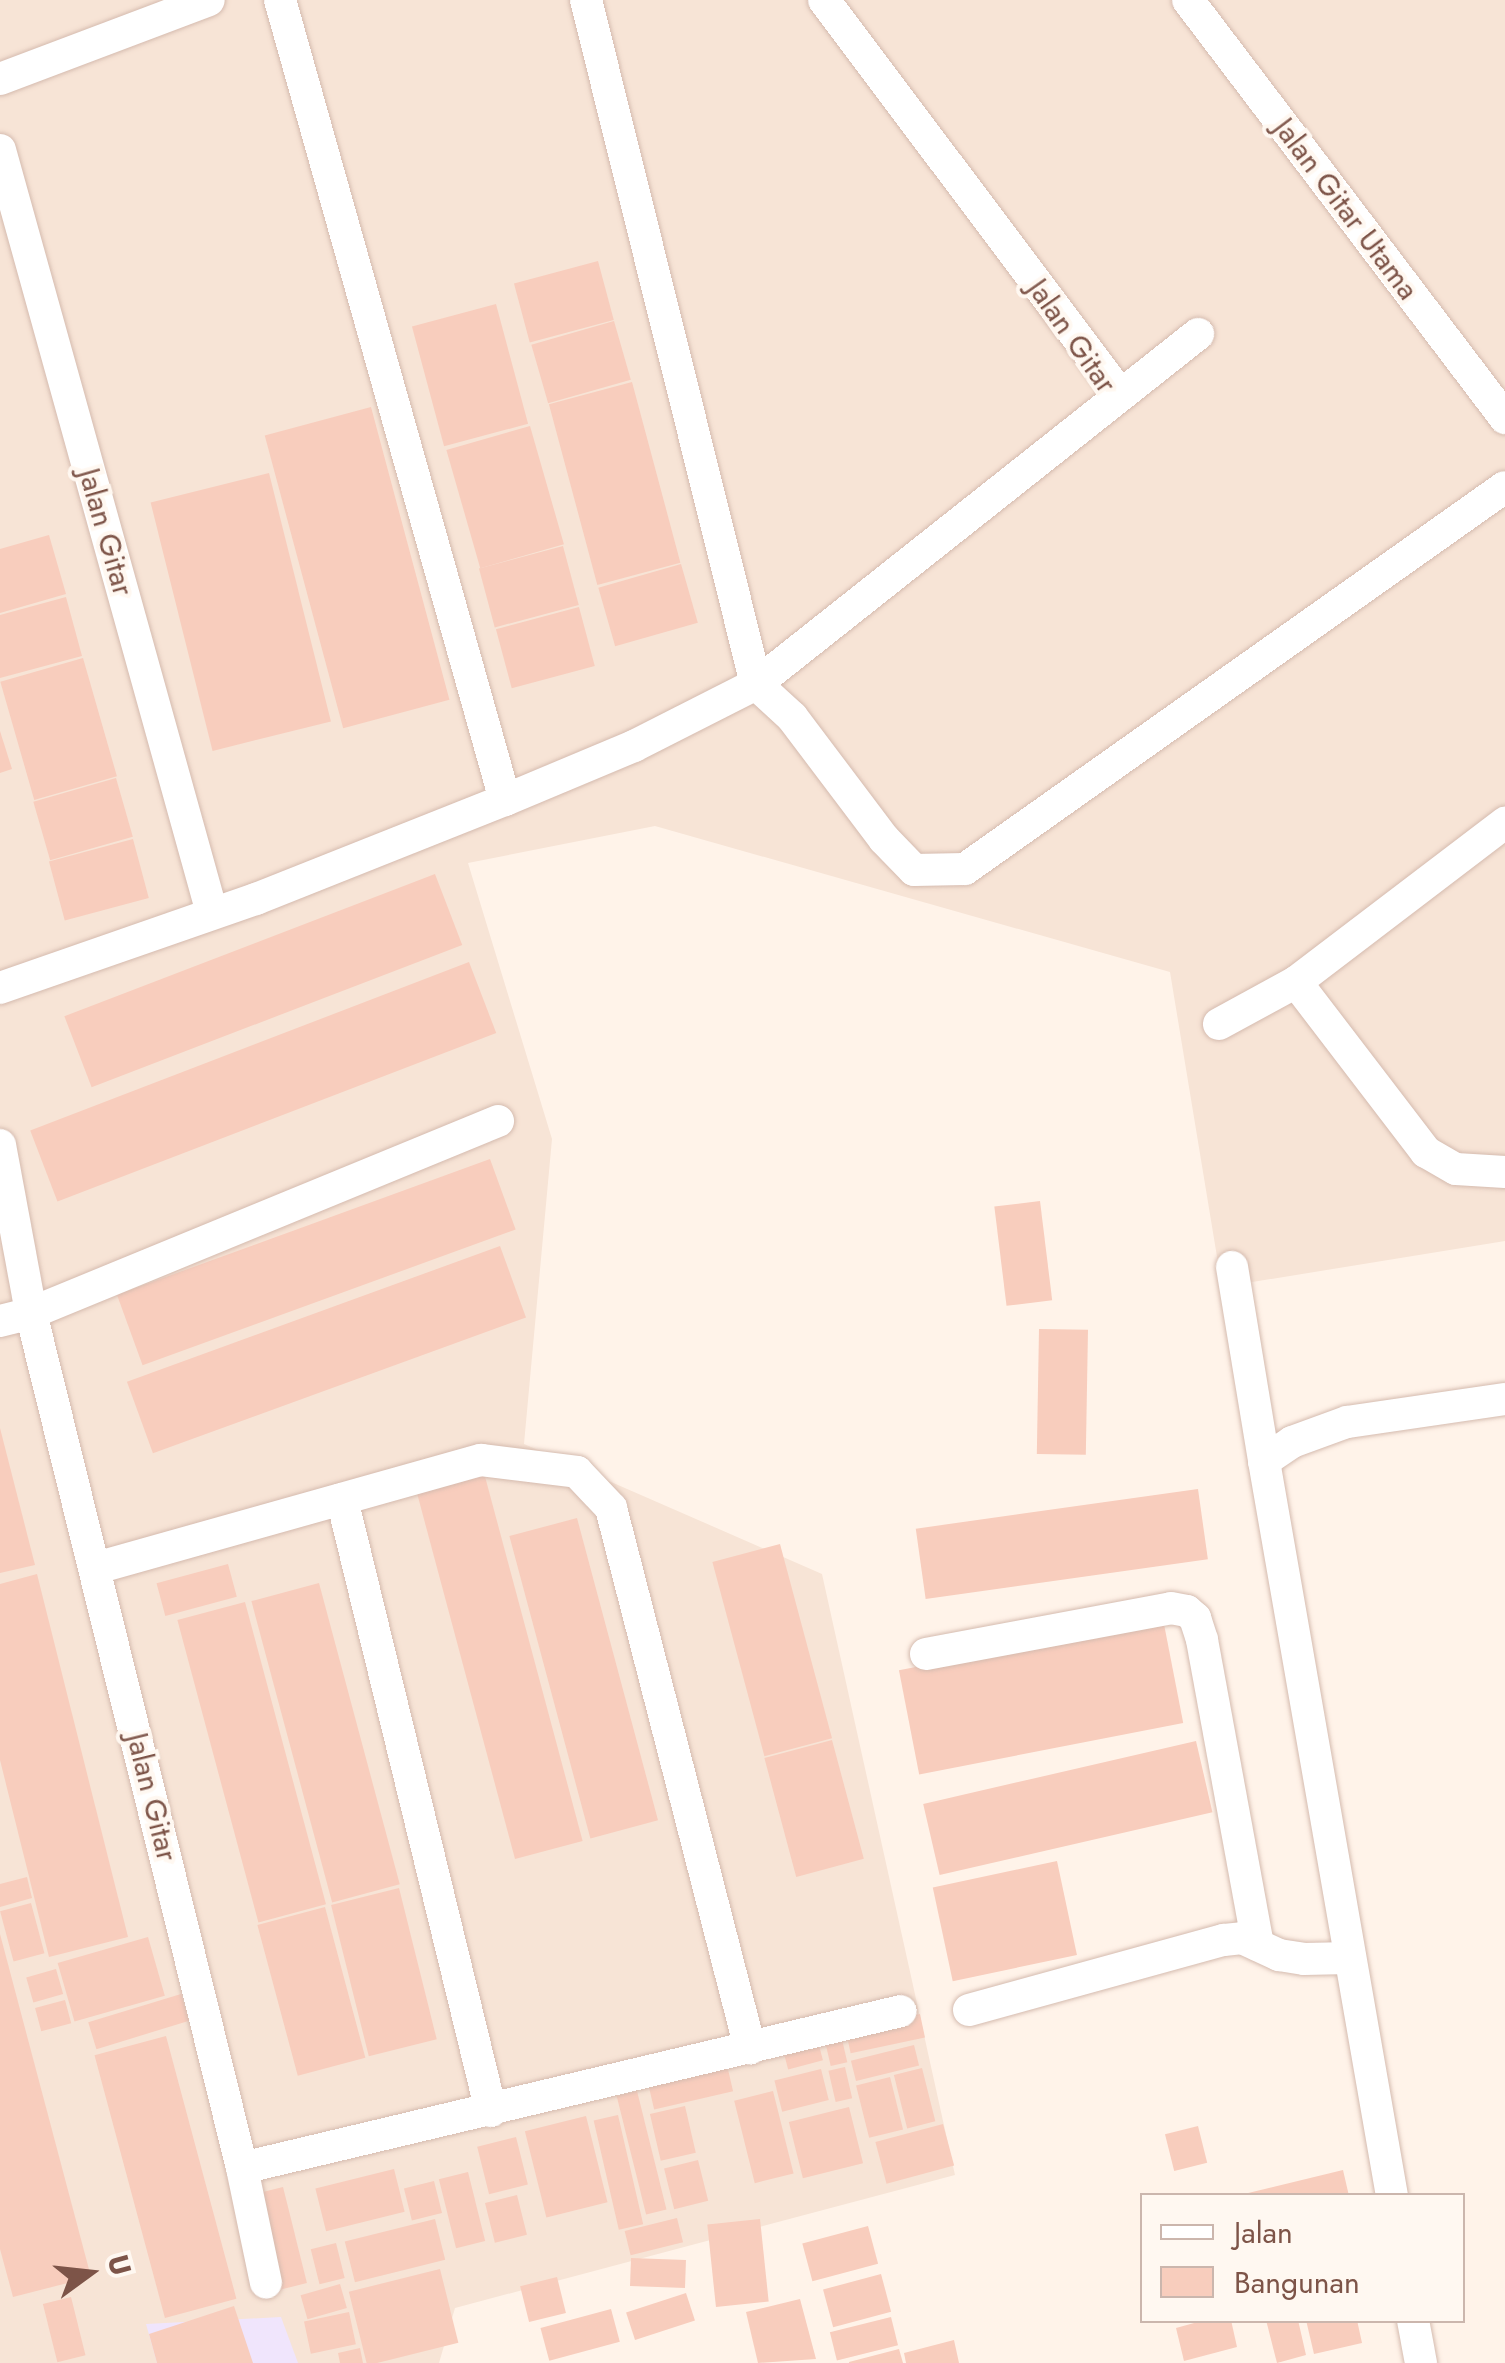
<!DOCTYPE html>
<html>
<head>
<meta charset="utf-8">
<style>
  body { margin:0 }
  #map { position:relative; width:1505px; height:2363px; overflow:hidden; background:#fff3e9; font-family:Jost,sans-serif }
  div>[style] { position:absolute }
  .residential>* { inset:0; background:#f7e4d6 }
  .education>* { inset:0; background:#f0e5fc }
  .building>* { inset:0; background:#f8cdbd; transform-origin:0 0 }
  .roads { filter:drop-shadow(0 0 2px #d5bbaf) drop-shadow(0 0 2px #d5bbaf) }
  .minor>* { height:32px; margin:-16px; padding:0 16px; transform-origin:16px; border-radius:16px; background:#fff }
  span { translate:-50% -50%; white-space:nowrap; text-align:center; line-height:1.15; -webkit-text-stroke:8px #fff8f1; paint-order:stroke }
  .street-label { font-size:30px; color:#7d5448 }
  .legend { position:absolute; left:1140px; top:2193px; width:325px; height:130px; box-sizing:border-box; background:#fff8f1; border:2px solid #cbb6ad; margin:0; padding:12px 18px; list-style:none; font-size:30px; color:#7d5448 }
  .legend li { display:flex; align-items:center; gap:20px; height:50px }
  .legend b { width:50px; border:2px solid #cbb6ad }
  .north { position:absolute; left:40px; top:2223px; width:100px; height:100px; -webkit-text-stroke:8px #fff8f1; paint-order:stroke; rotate:75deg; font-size:28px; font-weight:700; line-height:40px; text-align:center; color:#7d5448 }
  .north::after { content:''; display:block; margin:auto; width:35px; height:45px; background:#7d5448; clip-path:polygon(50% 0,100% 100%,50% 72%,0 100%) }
</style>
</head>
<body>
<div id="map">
  <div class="residential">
    <i style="clip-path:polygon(0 0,1505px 0,1505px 1241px,1222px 1287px,1170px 972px,655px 826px,468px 863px,552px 1139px,524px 1444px,822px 1574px,955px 2175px,455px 2308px,439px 2363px,0 2363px)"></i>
  </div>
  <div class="education">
    <i style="clip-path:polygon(281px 2317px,298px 2363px,157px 2363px,146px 2324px)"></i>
  </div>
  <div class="building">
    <i style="left:598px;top:261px;width:61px;height:87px;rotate:75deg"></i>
    <i style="left:496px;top:304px;width:124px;height:87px;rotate:75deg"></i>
    <i style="left:614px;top:321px;width:61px;height:86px;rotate:74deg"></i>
    <i style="left:632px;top:382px;width:187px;height:86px;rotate:75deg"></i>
    <i style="left:371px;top:407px;width:303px;height:110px;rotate:75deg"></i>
    <i style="left:530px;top:426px;width:123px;height:87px;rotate:74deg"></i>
    <i style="left:269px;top:473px;width:256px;height:122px;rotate:76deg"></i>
    <i style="clip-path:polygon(49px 535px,66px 594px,0 613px,0 549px)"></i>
    <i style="left:563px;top:546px;width:61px;height:87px;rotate:75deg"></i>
    <i style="left:681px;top:564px;width:61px;height:86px;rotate:74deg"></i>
    <i style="clip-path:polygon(66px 597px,82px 656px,0 678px,0 615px)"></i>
    <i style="left:579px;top:607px;width:61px;height:86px;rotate:75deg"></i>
    <i style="left:83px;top:658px;width:123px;height:86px;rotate:74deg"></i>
    <i style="clip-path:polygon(0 731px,12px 769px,0 773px)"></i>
    <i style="left:116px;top:778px;width:61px;height:86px;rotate:74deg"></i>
    <i style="left:133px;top:839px;width:61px;height:87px;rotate:75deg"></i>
    <i style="left:435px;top:874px;width:76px;height:397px;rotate:69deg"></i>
    <i style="left:469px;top:962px;width:76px;height:470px;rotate:69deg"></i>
    <i style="left:490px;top:1159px;width:75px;height:397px;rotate:70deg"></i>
    <i style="left:1040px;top:1201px;width:100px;height:46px;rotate:83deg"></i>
    <i style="left:500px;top:1246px;width:76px;height:397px;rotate:70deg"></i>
    <i style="left:1039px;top:1329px;width:49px;height:125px;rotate:1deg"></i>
    <i style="clip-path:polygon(0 1428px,35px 1565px,0 1573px)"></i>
    <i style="left:483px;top:1469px;width:385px;height:70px;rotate:75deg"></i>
    <i style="left:1198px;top:1489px;width:71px;height:285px;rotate:82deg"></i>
    <i style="left:577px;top:1518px;width:313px;height:70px;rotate:75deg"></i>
    <i style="left:780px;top:1544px;width:201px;height:70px;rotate:75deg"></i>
    <i style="left:228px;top:1564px;width:34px;height:74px;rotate:75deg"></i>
    <i style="clip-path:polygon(37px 1574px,128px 1937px,49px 1957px,0 1760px,0 1584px)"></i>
    <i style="left:319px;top:1583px;width:312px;height:70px;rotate:75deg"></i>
    <i style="left:245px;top:1602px;width:313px;height:70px;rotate:75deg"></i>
    <i style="left:1163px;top:1619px;width:106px;height:269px;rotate:79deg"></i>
    <i style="left:832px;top:1740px;width:123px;height:70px;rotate:75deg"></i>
    <i style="left:1196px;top:1741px;width:73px;height:280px;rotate:77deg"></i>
    <i style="left:1057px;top:1861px;width:96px;height:127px;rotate:78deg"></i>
    <i style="clip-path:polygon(27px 1877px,32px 1898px,0 1907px,0 1884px)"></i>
    <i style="left:399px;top:1888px;width:156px;height:70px;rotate:76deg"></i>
    <i style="left:31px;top:1903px;width:52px;height:32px;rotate:75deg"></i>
    <i style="left:325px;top:1907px;width:156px;height:70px;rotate:75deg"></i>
    <i style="clip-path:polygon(0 1934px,91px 2277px,13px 2297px,0 2249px)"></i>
    <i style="left:148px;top:1937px;width:61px;height:94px;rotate:74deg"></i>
    <i style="left:56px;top:1969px;width:26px;height:31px;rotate:74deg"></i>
    <i style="left:181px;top:1994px;width:28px;height:97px;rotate:73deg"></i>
    <i style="left:65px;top:2000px;width:24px;height:31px;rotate:75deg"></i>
    <i style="left:920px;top:2014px;width:24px;height:76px;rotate:78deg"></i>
    <i style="left:841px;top:2035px;width:28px;height:17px;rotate:77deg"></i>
    <i style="left:166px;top:2036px;width:272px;height:74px;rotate:75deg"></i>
    <i style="left:817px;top:2038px;width:23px;height:36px;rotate:75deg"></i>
    <i style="left:914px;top:2045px;width:21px;height:65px;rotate:76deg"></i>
    <i style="left:727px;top:2065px;width:27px;height:81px;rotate:77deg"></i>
    <i style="left:845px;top:2067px;width:32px;height:17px;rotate:77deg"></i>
    <i style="left:922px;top:2068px;width:55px;height:29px;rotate:76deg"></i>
    <i style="left:821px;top:2069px;width:32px;height:48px;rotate:76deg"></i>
    <i style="left:890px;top:2077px;width:54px;height:35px;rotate:76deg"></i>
    <i style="left:637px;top:2091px;width:122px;height:21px;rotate:76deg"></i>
    <i style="left:773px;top:2091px;width:85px;height:40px;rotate:76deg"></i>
    <i style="left:685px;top:2106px;width:48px;height:36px;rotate:77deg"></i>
    <i style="left:849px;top:2107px;width:58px;height:62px;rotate:76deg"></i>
    <i style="left:618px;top:2115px;width:112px;height:25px;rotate:77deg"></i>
    <i style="left:586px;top:2116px;width:89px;height:63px;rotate:76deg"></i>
    <i style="left:943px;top:2124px;width:43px;height:70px;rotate:75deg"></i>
    <i style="left:1198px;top:2126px;width:38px;height:34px;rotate:76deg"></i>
    <i style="left:516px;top:2137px;width:49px;height:40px;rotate:76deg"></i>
    <i style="left:698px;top:2160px;width:42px;height:35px;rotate:76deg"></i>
    <i style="left:394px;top:2169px;width:44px;height:81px;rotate:76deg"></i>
    <i style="clip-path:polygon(1343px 2170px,1349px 2196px,1244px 2196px,1244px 2194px)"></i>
    <i style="left:468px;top:2172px;width:71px;height:30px;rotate:76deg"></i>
    <i style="left:434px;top:2181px;width:33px;height:31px;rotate:76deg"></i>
    <i style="left:283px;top:2187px;width:99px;height:27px;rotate:76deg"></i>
    <i style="left:517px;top:2195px;width:41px;height:33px;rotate:76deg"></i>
    <i style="left:677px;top:2218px;width:25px;height:54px;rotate:76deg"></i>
    <i style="left:435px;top:2219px;width:42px;height:93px;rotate:76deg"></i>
    <i style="left:760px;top:2219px;width:83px;height:53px;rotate:84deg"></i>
    <i style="left:868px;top:2226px;width:39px;height:68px;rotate:75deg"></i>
    <i style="left:336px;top:2243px;width:36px;height:26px;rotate:76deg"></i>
    <i style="left:631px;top:2258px;width:55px;height:28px;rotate:2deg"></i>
    <i style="left:440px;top:2269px;width:76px;height:94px;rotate:76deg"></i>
    <i style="left:881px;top:2274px;width:39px;height:60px;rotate:75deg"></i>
    <i style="left:557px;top:2277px;width:37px;height:38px;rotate:76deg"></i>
    <i style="left:340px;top:2284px;width:25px;height:41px;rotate:74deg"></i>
    <i style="left:686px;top:2293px;width:29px;height:63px;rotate:72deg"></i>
    <i style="left:71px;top:2297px;width:60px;height:29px;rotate:76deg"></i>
    <i style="clip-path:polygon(800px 2299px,816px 2359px,758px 2363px,746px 2312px)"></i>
    <i style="clip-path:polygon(234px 2306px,253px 2363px,157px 2363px,149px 2334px)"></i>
    <i style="left:611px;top:2309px;width:34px;height:73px;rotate:75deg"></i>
    <i style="left:349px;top:2312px;width:33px;height:46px;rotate:78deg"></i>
    <i style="left:891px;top:2317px;width:29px;height:63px;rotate:76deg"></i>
    <i style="clip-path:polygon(1205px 2320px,1231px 2320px,1237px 2347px,1184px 2361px,1176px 2328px)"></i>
    <i style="clip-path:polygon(1266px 2320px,1298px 2320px,1306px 2355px,1277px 2363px)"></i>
    <i style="clip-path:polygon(1306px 2320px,1357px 2320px,1362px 2343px,1314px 2354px)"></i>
    <i style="clip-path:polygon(954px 2340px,959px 2363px,906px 2363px,904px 2353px)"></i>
    <i style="clip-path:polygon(360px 2348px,363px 2363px,340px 2363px,338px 2353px)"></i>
    <i style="clip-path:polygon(899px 2349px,903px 2363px,849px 2363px,849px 2362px)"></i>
  </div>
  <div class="roads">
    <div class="minor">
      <i style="left:280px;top:0;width:831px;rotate:74.29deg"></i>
      <i style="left:586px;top:0;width:705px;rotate:76.04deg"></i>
      <i style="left:756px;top:684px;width:49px;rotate:42.5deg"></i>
      <i style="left:792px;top:717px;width:153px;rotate:53deg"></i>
      <i style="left:884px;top:839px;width:43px;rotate:45.9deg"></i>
      <i style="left:914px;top:870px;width:51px;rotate:-1.1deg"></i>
      <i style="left:965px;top:869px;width:661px;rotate:-35.28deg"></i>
      <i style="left:824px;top:0;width:494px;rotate:53.1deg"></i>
      <i style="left:1188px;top:0;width:525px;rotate:52.82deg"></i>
      <i style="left:0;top:79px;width:223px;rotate:-20.7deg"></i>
      <i style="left:0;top:150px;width:792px;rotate:74.47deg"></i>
      <i style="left:1296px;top:982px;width:214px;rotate:52.6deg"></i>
      <i style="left:1426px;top:1152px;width:34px;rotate:30deg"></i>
      <i style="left:1456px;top:1169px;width:49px;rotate:3.5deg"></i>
      <i style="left:0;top:988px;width:271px;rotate:-19.2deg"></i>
      <i style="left:256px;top:899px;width:268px;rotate:-21.7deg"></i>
      <i style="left:505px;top:800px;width:140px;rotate:-22.7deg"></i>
      <i style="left:634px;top:746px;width:137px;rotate:-26.9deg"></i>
      <i style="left:756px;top:684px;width:564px;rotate:-38.37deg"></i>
      <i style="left:1219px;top:1024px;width:88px;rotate:-28.6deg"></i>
      <i style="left:1296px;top:982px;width:263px;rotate:-37.3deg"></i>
      <i style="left:0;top:1145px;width:171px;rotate:79.5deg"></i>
      <i style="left:31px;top:1313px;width:881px;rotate:76.14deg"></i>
      <i style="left:242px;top:2168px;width:117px;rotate:78.2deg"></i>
      <i style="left:1232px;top:1267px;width:197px;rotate:80.6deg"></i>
      <i style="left:0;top:1321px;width:32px;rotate:-14deg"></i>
      <i style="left:31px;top:1313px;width:505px;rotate:-22.35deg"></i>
      <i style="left:342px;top:1499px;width:630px;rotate:76.32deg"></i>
      <i style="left:96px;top:1568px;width:400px;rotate:-15.7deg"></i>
      <i style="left:481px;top:1460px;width:97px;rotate:7.1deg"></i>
      <i style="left:577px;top:1472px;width:50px;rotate:46.6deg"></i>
      <i style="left:611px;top:1508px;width:558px;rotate:75.57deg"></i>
      <i style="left:926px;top:1654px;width:249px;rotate:-10.6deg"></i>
      <i style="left:1171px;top:1608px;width:16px;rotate:11deg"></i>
      <i style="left:1187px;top:1611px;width:11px;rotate:41deg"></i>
      <i style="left:1195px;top:1618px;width:23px;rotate:72deg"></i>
      <i style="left:1202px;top:1640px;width:310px;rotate:79.6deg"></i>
      <i style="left:969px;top:2010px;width:264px;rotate:-15.4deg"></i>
      <i style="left:1224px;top:1940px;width:18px;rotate:-6deg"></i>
      <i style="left:1242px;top:1938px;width:41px;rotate:24.7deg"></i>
      <i style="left:1279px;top:1955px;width:25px;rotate:9deg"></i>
      <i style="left:1304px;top:1959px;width:46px;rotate:-1.2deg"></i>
      <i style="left:242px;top:2168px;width:677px;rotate:-13.4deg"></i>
      <i style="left:1392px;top:2196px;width:746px;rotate:-99.88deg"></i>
      <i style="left:1264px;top:1461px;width:34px;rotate:-34deg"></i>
      <i style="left:1292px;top:1442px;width:59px;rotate:-20deg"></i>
      <i style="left:1347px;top:1422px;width:160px;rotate:-8.3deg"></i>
      <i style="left:1413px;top:2320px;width:44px;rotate:79.5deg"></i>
    </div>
  </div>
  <div class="street-label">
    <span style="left:1346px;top:209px;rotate:53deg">Jalan Gitar Utama</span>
    <span style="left:1072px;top:336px;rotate:55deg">Jalan Gitar</span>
    <span style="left:106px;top:532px;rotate:74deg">Jalan Gitar</span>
    <span style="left:152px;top:1797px;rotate:76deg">Jalan Gitar</span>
  </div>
  <ul class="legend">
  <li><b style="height:12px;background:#fff"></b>Jalan</li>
  <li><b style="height:28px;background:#f8cdbd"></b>Bangunan</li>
  </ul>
  <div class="north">U</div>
</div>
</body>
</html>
